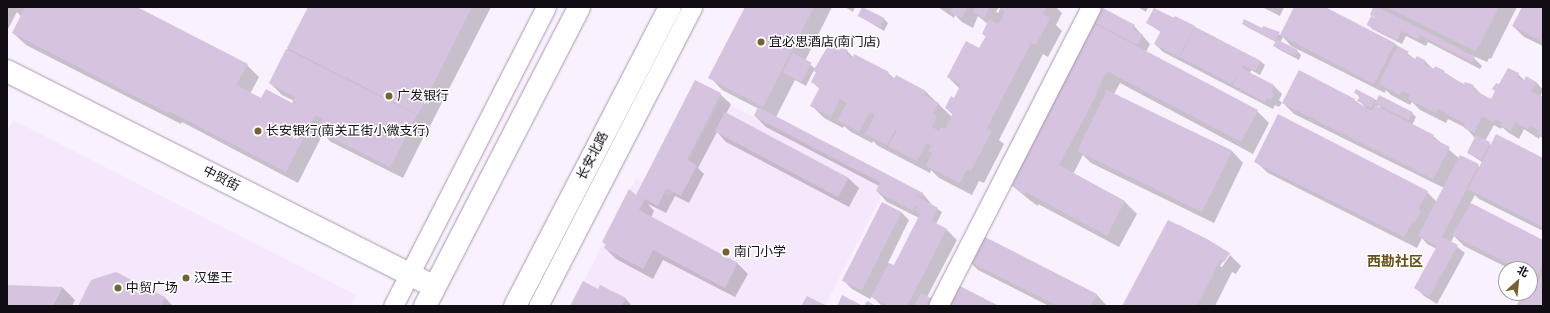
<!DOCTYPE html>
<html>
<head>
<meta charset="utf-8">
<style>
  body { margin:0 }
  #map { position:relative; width:1550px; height:313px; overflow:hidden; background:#f9f1fd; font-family:"Archivo Narrow","Noto Sans SC",sans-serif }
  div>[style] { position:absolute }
  .built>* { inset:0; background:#f5e7fc }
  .shadow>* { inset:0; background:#0003 }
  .building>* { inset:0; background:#d6c3df; transform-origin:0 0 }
  .roads { filter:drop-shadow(0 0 1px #aa97b2) drop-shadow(0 0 1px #aa97b2) }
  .street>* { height:19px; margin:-9.5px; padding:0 9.5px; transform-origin:9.5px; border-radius:9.5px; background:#fff }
  .secondary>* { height:22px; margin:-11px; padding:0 11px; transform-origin:11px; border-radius:11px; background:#fff }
  .primary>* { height:22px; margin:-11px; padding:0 11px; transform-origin:11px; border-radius:11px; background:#fff }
  .dots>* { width:11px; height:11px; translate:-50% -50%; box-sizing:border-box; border:2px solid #fff; border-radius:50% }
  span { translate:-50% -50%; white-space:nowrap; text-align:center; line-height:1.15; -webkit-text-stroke:3px #fff; paint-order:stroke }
  .poi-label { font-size:13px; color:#120c15 }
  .left { translate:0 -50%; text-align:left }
  .street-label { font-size:13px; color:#120c15 }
  .neighbourhood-label { font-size:14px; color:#654f14; font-weight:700 }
  .frame { position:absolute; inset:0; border:8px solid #120c15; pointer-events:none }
  .north { position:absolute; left:1498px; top:261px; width:40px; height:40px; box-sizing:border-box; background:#fff; border:1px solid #a09ea1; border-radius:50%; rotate:27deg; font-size:11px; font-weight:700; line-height:16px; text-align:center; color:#120c15 }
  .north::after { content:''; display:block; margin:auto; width:14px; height:18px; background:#766130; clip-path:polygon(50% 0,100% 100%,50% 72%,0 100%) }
</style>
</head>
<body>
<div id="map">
  <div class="built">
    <i style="clip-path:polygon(720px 100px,886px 186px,825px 306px,571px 306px,636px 179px,670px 197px)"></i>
    <i style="clip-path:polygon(13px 120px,356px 295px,351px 306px,7px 306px,7px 132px)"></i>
  </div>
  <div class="shadow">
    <i style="clip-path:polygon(7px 7px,135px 7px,247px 65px,259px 77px,250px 94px,261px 100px,293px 104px,294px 101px,282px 95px,270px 83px,309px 7px,491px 7px,430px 126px,423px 123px,428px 128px,403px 178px,331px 142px,323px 134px,298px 183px,182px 122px,181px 124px,26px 45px,13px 33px,22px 17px,17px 12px,7px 31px)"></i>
    <i style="clip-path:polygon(746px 7px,832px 7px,805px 61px,816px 69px,847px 51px,854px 58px,855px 55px,888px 73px,895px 79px,896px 77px,926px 92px,952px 117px,953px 115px,946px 108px,955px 99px,960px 89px,948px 77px,980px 50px,986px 37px,983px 33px,988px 24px,978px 16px,973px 28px,962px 22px,955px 15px,954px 18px,938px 7px,999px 7px,996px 12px,998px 13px,1001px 7px,1056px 7px,1062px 13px,1056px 25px,1062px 31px,1048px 57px,1043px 54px,999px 140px,1004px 144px,984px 183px,979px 181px,972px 195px,939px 178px,931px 170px,930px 173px,878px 146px,873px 141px,872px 143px,851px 132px,844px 126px,843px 128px,824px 118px,812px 106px,820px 89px,812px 82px,817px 73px,814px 70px,806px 86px,795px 80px,776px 117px,923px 194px,933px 206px,942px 212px,936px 224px,946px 229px,957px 240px,927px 297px,937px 306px,882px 306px,872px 296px,870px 299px,852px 289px,844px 281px,901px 212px,909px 220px,888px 263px,894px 266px,919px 218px,887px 202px,877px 191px,879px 186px,766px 127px,755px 116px,759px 109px,722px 90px,710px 77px)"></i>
    <i style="clip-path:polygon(845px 7px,855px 7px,853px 12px)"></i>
    <i style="clip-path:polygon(1091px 7px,1134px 26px,1150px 44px,1146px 52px,1257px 111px,1269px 123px,1253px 154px,1120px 83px,1114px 94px,1231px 150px,1243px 163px,1214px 223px,1091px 163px,1083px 155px,1073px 174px,1125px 202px,1137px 214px,1119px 247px,1038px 204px,1038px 206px,1032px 202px,1009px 183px)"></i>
    <i style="clip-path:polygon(1138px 7px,1148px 7px,1146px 12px)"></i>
    <i style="clip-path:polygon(1262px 7px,1284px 7px,1280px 16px)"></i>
    <i style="clip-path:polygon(evenodd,1295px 7px,1323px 7px,1394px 43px,1416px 60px,1417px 57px,1426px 62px,1433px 69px,1436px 67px,1464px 85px,1473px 86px,1482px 95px,1491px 100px,1499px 86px,1518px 74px,1525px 81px,1536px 82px,1543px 90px,1540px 97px,1543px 98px,1543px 139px,1540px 136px,1539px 139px,1524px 129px,1519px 139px,1509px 133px,1502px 127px,1501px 129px,1494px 125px,1485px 141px,1491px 145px,1543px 159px,1543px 231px,1479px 199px,1475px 195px,1470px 204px,1543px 241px,1543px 306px,1517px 306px,1530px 299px,1538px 283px,1530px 279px,1530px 269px,1510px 269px,1464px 246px,1454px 236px,1451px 242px,1465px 253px,1437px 304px,1424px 296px,1416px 288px,1437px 249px,1427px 244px,1422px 238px,1417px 248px,1268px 173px,1255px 161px,1427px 192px,1437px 202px,1444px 188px,1294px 114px,1283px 103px,1354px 100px,1366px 108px,1359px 101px,1360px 98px,1356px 93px,1412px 113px,1416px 117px,1412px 125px,1433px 136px,1460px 159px,1480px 167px,1482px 162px,1468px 153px,1475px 138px,1466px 128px,1448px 119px,1446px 123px,1420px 110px,1412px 102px,1410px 105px,1391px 95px,1386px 90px,1385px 93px,1291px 46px,1283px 37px,1280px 43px,1297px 51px,1301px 55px,1299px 60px,1278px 49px,1274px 45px,1276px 42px,1247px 27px,1243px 23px,1281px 35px,1295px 7px,1378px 105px,1383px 110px,1377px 107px,1378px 105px)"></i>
    <i style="clip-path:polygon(1375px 7px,1517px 7px,1491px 59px,1489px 58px,1487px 62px,1471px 55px,1482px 66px,1480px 69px,1428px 42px,1426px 46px,1406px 36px,1402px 44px,1372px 29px,1368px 24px,1377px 19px,1371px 13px)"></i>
    <i style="clip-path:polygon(1523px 7px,1543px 7px,1543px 46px,1524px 37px,1513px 26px)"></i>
    <i style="clip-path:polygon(859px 16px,884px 19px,888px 23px,884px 31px)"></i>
    <i style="clip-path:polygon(1176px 17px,1260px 61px,1265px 65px,1260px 75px,1251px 70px,1250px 74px,1274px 86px,1282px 94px,1279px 100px,1282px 103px,1279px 107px,1275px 105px,1273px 109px,1163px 52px,1155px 44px,1161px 32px,1147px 23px)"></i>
    <i style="clip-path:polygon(720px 94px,731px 104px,726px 114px,848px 178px,859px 188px,849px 207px,726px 142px,717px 132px,698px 168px,704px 174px,689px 203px,675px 196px,666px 213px,648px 204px,654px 211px,651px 218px,737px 263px,748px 274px,735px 297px,663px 260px,653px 279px,616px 259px,605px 248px,607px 245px,603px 242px,641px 199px)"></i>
    <i style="clip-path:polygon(1179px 225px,1216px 245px,1230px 255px,1227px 255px,1220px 266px,1222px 267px,1230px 255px,1241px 266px,1236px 274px,1232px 272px,1215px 306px,1123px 306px)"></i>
    <i style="clip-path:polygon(980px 235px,1097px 295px,1107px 306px,1049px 306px,978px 270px,971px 263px)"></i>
    <i style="clip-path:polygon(116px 273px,165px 298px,173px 306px,79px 306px)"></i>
    <i style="clip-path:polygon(7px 286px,63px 288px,75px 300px,72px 306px,7px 306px)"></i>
    <i style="clip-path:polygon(601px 286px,626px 299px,632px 306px,571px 306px,598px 290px)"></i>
  </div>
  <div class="building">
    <i style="clip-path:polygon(25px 7px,137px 7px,248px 64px,236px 85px,261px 98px,266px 89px,292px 103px,295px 97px,269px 83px,286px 49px,417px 115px,390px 167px,317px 130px,323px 119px,315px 115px,286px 172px,169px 111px,168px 113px,12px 33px)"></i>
    <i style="clip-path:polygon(308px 7px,370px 7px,369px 10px,371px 7px,472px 7px,418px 115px,347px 78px,348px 74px,346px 78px,287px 48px)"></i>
    <i style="clip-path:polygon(745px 7px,814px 7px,763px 107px,708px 78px)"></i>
    <i style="left:862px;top:7px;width:25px;height:10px;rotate:26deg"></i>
    <i style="clip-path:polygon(953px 7px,967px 7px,962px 18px,950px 12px)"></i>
    <i style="clip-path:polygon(971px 7px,990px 7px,984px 18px,973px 12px,975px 9px)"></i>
    <i style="clip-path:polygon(998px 7px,1047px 7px,1043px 14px,1050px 18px,1036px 45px,1031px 43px,987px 128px,992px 131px,971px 171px,967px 169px,960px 183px,926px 166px,932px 153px,928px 151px,931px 146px,927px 143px,917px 161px,888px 146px,897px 131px,895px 130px,887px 145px,865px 134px,875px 115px,870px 112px,859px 132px,837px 120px,847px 103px,840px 99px,831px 117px,810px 106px,820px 87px,811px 82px,816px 72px,813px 71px,831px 41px,848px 50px,846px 54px,853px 58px,854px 54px,889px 72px,887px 75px,894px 79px,896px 75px,926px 91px,924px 95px,939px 103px,933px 114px,937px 116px,932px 127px,939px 131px,941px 127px,945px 129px,953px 113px,945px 108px,951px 96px,954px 98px,961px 84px,947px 77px,966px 41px,979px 48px,986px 36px,982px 34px,989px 19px,998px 24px,1005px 12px)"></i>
    <i style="clip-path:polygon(1090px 7px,1101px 7px,1135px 25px,1132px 29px,1143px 35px,1137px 45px,1094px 22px,1093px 23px,1258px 110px,1241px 142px,1107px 71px,1097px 91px,1088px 85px,1098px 92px,1059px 165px,1125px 201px,1107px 236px,1026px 192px,1025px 194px,1018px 191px,1019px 189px,1008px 183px,1081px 32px,1087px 35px,1090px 31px)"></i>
    <i style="clip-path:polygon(1294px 7px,1325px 7px,1395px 43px,1374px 84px,1280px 35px)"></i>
    <i style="clip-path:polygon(1373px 7px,1378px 7px,1475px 57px,1472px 62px,1420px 35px,1418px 39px,1370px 15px)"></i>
    <i style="clip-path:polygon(1387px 7px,1499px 7px,1478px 48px,1477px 47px,1475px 51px)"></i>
    <i style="clip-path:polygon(1522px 7px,1543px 7px,1543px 42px,1512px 26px)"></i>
    <i style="clip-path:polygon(1154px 8px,1174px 18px,1175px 16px,1195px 26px,1179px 57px,1154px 44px,1163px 27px,1160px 31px,1146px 23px)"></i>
    <i style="left:1371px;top:16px;width:34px;height:10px;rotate:26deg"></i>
    <i style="clip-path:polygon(1244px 19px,1262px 28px,1263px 26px,1280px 32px,1276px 39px,1298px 50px,1295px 56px,1273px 46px,1276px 41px,1242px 24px)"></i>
    <i style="clip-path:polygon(1195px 27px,1261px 61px,1255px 71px,1243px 65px,1232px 84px,1180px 57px)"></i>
    <i style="clip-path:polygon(1398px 46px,1409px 52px,1407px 55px,1415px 59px,1417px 56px,1426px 61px,1424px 64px,1434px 69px,1435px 66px,1445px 71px,1443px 73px,1464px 84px,1465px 82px,1474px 85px,1472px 89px,1491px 99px,1495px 91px,1492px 89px,1496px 83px,1499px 84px,1508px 68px,1519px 73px,1517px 77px,1524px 81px,1526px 76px,1536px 82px,1531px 91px,1543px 97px,1543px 137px,1537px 134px,1538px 130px,1530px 126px,1528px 129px,1516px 123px,1517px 119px,1511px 131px,1500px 125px,1502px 123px,1495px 119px,1493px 122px,1482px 116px,1474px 133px,1464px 128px,1465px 124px,1438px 109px,1436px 113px,1408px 99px,1410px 95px,1402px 91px,1400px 95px,1379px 84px)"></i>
    <i style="left:793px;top:53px;width:21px;height:22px;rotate:28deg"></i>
    <i style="clip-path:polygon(1241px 68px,1274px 85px,1271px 92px,1274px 94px,1271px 100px,1267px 98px,1265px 102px,1233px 85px)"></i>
    <i style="clip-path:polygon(1299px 70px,1355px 99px,1353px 101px,1372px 111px,1375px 105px,1434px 135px,1432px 138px,1450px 147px,1433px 179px,1282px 103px)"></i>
    <i style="clip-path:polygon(695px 80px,721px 93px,687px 160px,697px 165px,681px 196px,666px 188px,658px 206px,645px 199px,639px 210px,738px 263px,725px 288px,653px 250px,643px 269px,604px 248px,606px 244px,602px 242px,629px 189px,636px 195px)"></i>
    <i style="clip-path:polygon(1356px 89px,1375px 99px,1371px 108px,1357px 101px,1360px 96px,1354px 93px)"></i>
    <i style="left:1107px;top:90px;width:139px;height:68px;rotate:26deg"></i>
    <i style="left:1379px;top:95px;width:38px;height:9px;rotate:27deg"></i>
    <i style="clip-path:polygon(758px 107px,923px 193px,921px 197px,913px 194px,938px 208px,932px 221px,947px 229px,907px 306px,889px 306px,871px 297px,889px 263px,894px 265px,920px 214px,915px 211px,918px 207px,916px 206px,913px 211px,876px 191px,880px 182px,754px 116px)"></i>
    <i style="left:725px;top:112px;width:140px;height:22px;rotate:28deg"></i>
    <i style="clip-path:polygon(1278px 114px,1428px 191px,1418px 209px,1421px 211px,1415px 222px,1413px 221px,1404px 237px,1254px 162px)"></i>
    <i style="clip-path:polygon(1496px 134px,1543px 158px,1543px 227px,1468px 189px)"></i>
    <i style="left:1476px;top:135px;width:16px;height:20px;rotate:27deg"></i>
    <i style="clip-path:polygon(1460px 155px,1479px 164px,1442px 237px,1458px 245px,1429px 297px,1414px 288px,1437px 246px,1418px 236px)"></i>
    <i style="left:882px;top:202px;width:22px;height:88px;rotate:27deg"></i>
    <i style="clip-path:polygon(1471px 203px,1543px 240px,1543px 262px,1537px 278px,1530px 275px,1530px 269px,1519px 269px,1452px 235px)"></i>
    <i style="clip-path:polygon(1168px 220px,1207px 239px,1230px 253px,1224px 262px,1220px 260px,1215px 269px,1216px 269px,1197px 306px,1122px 306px)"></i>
    <i style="clip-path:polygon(979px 234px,1097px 294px,1091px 306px,1058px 306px,966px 260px)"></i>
    <i style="clip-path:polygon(116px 272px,165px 297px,161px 306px,78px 306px,91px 280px)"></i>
    <i style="clip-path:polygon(1543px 272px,1543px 306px,1516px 306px,1523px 294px,1530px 297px)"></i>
    <i style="clip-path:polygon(583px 281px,598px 289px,600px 285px,626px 298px,622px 306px,570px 306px)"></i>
    <i style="clip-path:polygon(954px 283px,999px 306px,943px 306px)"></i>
    <i style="clip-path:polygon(7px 285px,63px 287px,53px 306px,7px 306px)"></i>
    <i style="clip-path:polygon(921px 293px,934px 300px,931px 306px,914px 306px)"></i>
    <i style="clip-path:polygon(842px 295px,863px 306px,837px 306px)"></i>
    <i style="clip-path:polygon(807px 296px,827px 306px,801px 306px)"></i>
    <i style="clip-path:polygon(867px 301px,876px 306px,864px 306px)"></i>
  </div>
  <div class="roads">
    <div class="street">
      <i style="left:393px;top:306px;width:336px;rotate:-62.9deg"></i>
      <i style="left:538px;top:306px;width:336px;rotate:-62.7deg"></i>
      <i style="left:938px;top:306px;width:336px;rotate:-62.9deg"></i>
    </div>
    <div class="secondary">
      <i style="left:7px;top:71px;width:479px;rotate:26.8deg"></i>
    </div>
    <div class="primary">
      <i style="left:425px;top:306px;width:336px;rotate:-62.7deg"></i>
      <i style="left:515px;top:306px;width:337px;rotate:-62.6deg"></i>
    </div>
  </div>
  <div class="dots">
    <i style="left:761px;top:42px;background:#766130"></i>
    <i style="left:389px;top:96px;background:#766130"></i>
    <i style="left:258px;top:131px;background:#766130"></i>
    <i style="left:726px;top:252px;background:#766130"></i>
    <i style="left:186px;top:278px;background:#766130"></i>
    <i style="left:118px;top:288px;background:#766130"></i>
  </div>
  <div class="poi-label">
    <span class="left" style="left:769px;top:42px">宜必思酒店(南门店)</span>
    <span class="left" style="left:397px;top:96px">广发银行</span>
    <span class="left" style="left:266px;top:131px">长安银行(南关正街小微支行)</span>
    <span class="left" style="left:734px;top:252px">南门小学</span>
    <span class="left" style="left:194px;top:278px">汉堡王</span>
    <span class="left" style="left:126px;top:288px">中贸广场</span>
  </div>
  <div class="street-label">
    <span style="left:593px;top:156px;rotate:-63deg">长安北路</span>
    <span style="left:221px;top:179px;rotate:27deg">中贸街</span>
  </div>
  <div class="neighbourhood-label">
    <span style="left:1395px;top:261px">西勘社区</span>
  </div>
  <div class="frame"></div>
  <div class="north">北</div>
</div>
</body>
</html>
